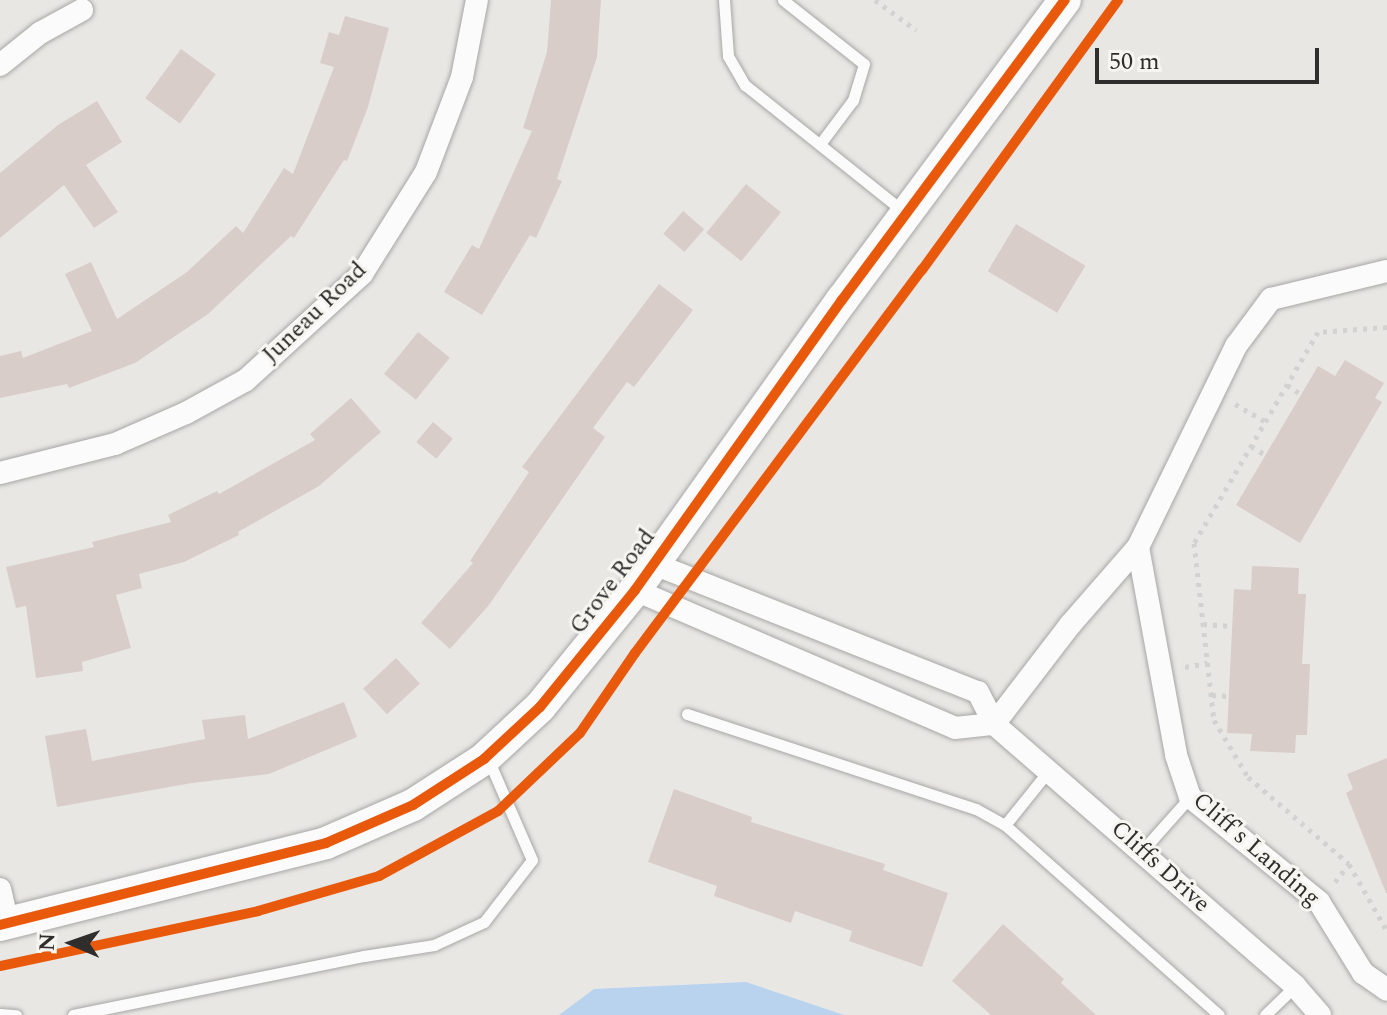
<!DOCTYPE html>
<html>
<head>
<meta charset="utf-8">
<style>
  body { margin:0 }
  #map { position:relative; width:1387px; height:1015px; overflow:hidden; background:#e8e7e4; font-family:Spectral,serif }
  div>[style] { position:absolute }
  .water>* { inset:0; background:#b9d3ef }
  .building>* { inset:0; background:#d9cdca; transform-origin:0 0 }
  .path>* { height:5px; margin-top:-2.5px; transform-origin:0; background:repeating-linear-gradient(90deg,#d2d2d1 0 4px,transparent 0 10px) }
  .roads { filter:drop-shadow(0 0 2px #a7a7a5) drop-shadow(0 0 2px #a7a7a5) }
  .lane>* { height:11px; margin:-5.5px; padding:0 5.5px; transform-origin:5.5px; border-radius:5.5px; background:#fcfbfb }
  .street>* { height:22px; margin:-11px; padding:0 11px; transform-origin:11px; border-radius:11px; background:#fcfbfb }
  .secondary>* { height:32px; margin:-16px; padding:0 16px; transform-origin:16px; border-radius:16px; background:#fcfbfb }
  .cycleway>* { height:10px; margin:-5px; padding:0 5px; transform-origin:5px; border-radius:5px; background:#e8590c }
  span { translate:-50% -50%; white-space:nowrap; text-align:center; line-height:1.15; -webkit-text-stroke:6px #f6f5f0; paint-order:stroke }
  .street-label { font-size:24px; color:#2f2e2d }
  .north { position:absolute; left:32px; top:903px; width:80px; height:80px; -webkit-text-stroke:6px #f6f5f0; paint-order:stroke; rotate:272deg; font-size:22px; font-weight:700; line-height:32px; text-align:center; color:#2f2e2d }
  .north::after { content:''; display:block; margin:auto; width:28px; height:36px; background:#2f2e2d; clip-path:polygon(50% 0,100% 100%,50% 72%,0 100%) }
  .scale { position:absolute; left:1095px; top:48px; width:224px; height:36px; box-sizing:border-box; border:4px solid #2f2e2d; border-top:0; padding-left:10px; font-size:24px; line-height:28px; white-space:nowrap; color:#2f2e2d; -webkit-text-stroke:6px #f6f5f0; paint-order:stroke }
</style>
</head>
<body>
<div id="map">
  <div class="water">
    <i style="clip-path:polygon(746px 982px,844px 1015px,559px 1015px,594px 989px)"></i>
  </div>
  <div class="building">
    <i style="clip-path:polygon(551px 0,601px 0,597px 57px,557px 179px,562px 181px,536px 238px,530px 235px,482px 315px,444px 292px,472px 245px,479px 249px,532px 131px,523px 128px,547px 52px)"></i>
    <i style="clip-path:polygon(345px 16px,389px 28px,368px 107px,347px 161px,344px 160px,294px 238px,291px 236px,208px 314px,135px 363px,69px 388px,67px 384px,0 398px,0 356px,21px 351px,23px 358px,92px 331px,65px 274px,91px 262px,117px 319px,187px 272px,236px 226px,243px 233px,284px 168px,293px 174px,334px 67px,320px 63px,329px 32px,339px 35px)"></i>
    <i style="left:181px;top:49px;width:43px;height:61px;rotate:36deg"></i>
    <i style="clip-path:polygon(97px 101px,122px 142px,86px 165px,118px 212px,94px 228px,64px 185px,0 238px,0 173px,58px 125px)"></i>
    <i style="left:746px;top:184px;width:45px;height:63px;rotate:39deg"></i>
    <i style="left:683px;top:211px;width:28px;height:30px;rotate:41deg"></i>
    <i style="left:1016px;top:224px;width:81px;height:55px;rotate:31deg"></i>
    <i style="clip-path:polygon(659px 284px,693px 310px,634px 387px,627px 382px,593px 428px,605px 437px,489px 605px,450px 649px,421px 623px,473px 563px,470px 561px,529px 472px,522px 467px)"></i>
    <i style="left:418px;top:332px;width:41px;height:54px;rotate:39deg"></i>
    <i style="clip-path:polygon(1345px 360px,1384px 383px,1375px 398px,1382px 402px,1300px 543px,1236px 505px,1318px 366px,1335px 376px)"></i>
    <i style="clip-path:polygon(351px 398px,381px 432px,319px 486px,238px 532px,239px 535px,184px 562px,139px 574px,142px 588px,116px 595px,131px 648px,82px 662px,83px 671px,36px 678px,26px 606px,16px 608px,6px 567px,94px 547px,92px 542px,171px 522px,168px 515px,217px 491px,219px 494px,315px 440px,310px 434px)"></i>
    <i style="left:433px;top:422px;width:26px;height:26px;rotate:40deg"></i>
    <i style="clip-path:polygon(1252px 566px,1299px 568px,1298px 594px,1306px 594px,1302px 664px,1310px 664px,1307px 735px,1296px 735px,1295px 753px,1250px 751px,1252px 734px,1227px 733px,1234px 589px,1251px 590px)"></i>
    <i style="left:396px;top:658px;width:35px;height:45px;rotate:47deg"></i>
    <i style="clip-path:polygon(344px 702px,357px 737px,269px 774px,192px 783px,57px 807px,45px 736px,86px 729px,92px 761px,205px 739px,202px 720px,245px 715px,248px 739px)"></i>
    <i style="clip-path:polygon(1387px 758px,1387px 893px,1386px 893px,1346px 793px,1353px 789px,1347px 774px)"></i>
    <i style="clip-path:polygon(674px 789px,752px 817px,751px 822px,885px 864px,883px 870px,948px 893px,922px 967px,849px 941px,852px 931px,795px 911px,791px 923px,714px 896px,717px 886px,648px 862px)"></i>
    <i style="clip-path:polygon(1003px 924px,1064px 979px,1061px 983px,1096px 1015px,991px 1015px,952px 981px)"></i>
  </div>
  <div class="path">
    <i style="left:875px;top:0;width:51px;rotate:36.2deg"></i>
    <i style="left:1387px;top:327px;width:69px;rotate:175.9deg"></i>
    <i style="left:1318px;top:332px;width:245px;rotate:120.4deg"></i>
    <i style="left:1194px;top:543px;width:178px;rotate:83.6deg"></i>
    <i style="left:1214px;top:720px;width:66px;rotate:59.2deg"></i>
    <i style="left:1248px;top:777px;width:133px;rotate:40.7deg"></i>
    <i style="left:1349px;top:864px;width:77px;rotate:60.4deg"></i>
    <i style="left:1287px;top:385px;width:17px;rotate:33deg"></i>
    <i style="left:1235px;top:404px;width:34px;rotate:30deg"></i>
    <i style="left:1251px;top:446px;width:17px;rotate:31deg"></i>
    <i style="left:1203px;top:624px;width:29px;rotate:4deg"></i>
    <i style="left:1185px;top:667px;width:23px;rotate:-10deg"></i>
    <i style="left:1212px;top:695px;width:17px;rotate:3deg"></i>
    <i style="left:1335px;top:882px;width:23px;rotate:-52deg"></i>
  </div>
  <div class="roads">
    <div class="lane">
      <i style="left:724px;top:0;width:56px;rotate:85.9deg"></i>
      <i style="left:728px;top:56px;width:34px;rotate:60deg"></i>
      <i style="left:745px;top:85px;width:202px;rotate:38.6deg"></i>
      <i style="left:783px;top:0;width:103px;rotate:38.3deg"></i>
      <i style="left:864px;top:64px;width:38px;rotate:107deg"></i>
      <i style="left:853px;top:100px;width:55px;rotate:126.9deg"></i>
      <i style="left:687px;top:714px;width:304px;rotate:18.2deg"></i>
      <i style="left:976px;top:809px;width:33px;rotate:29deg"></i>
      <i style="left:1005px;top:825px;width:286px;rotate:41.6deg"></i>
      <i style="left:1005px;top:825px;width:72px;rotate:-51.2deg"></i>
      <i style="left:1142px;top:851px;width:72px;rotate:-48.4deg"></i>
      <i style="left:0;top:1014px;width:16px;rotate:4deg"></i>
      <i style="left:73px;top:1015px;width:297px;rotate:-11.5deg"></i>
      <i style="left:364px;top:956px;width:71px;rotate:-8.9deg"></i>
      <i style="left:434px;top:945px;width:55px;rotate:-24.7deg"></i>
      <i style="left:484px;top:922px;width:78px;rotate:-52.3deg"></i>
      <i style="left:532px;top:860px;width:110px;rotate:-113.5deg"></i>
      <i style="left:1265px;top:1015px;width:42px;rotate:-44deg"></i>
    </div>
    <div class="street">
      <i style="left:0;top:65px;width:51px;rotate:-38.7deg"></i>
      <i style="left:40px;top:33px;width:48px;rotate:-28.7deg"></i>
      <i style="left:0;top:473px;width:119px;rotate:-14.2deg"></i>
      <i style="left:115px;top:444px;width:77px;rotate:-23.6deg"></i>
      <i style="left:186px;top:413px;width:68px;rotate:-28.8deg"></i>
      <i style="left:246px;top:380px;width:157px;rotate:-42.4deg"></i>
      <i style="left:362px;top:274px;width:120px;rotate:-57.9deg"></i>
      <i style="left:426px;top:172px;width:102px;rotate:-69.2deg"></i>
      <i style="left:462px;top:77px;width:78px;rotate:-79deg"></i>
      <i style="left:1138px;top:547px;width:211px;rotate:79.6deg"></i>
      <i style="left:1176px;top:755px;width:44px;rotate:71.6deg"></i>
      <i style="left:1190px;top:797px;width:166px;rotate:39.1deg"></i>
      <i style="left:1319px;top:902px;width:84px;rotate:58.2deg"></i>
      <i style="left:1363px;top:973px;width:29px;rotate:35deg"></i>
      <i style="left:654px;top:564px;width:348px;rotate:21.6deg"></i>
      <i style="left:978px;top:692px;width:36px;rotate:63deg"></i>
      <i style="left:994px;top:724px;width:399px;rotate:41deg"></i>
      <i style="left:1295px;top:986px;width:38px;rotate:49deg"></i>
      <i style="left:635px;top:590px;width:348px;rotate:23.3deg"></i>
      <i style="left:955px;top:728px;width:39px;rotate:-6deg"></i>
      <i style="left:994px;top:724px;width:125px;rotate:-52.5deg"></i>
      <i style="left:1070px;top:625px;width:103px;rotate:-48.9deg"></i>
      <i style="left:1138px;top:547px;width:224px;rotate:-64deg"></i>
      <i style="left:1236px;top:346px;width:59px;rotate:-53.3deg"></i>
      <i style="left:1271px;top:299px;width:119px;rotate:-13.6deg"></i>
      <i style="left:0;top:889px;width:35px;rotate:77deg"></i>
    </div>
    <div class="secondary">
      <i style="left:0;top:925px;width:336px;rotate:-14.1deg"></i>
      <i style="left:326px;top:843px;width:95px;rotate:-23.6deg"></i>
      <i style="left:413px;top:805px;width:85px;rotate:-32.9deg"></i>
      <i style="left:484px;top:759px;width:76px;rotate:-42.9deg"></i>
      <i style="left:540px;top:707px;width:151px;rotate:-50.9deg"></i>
      <i style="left:635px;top:590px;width:356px;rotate:-54.5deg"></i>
      <i style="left:842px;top:300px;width:374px;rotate:-53.4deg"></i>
    </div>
  </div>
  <div class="cycleway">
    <i style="left:0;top:925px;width:336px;rotate:-14.1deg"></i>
    <i style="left:326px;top:843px;width:95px;rotate:-23.6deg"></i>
    <i style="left:413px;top:805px;width:85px;rotate:-32.9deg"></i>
    <i style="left:484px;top:759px;width:76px;rotate:-42.9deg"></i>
    <i style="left:540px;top:707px;width:151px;rotate:-50.9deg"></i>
    <i style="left:635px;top:590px;width:356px;rotate:-54.5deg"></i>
    <i style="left:842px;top:300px;width:374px;rotate:-53.4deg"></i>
    <i style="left:0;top:966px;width:264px;rotate:-12deg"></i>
    <i style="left:258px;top:911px;width:126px;rotate:-16.1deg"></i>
    <i style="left:379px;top:876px;width:136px;rotate:-28.6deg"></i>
    <i style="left:498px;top:811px;width:113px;rotate:-43.6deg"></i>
    <i style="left:580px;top:733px;width:97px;rotate:-55.5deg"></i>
    <i style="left:635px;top:653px;width:479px;rotate:-53.2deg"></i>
    <i style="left:922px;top:270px;width:334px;rotate:-54deg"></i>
  </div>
  <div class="street-label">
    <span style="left:315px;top:313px;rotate:-44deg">Juneau Road</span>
    <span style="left:613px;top:582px;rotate:-53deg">Grove Road</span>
    <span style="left:1256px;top:850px;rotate:41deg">Cliff's Landing</span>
    <span style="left:1160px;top:867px;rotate:42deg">Cliffs Drive</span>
  </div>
  <div class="north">N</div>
  <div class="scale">50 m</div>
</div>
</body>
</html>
